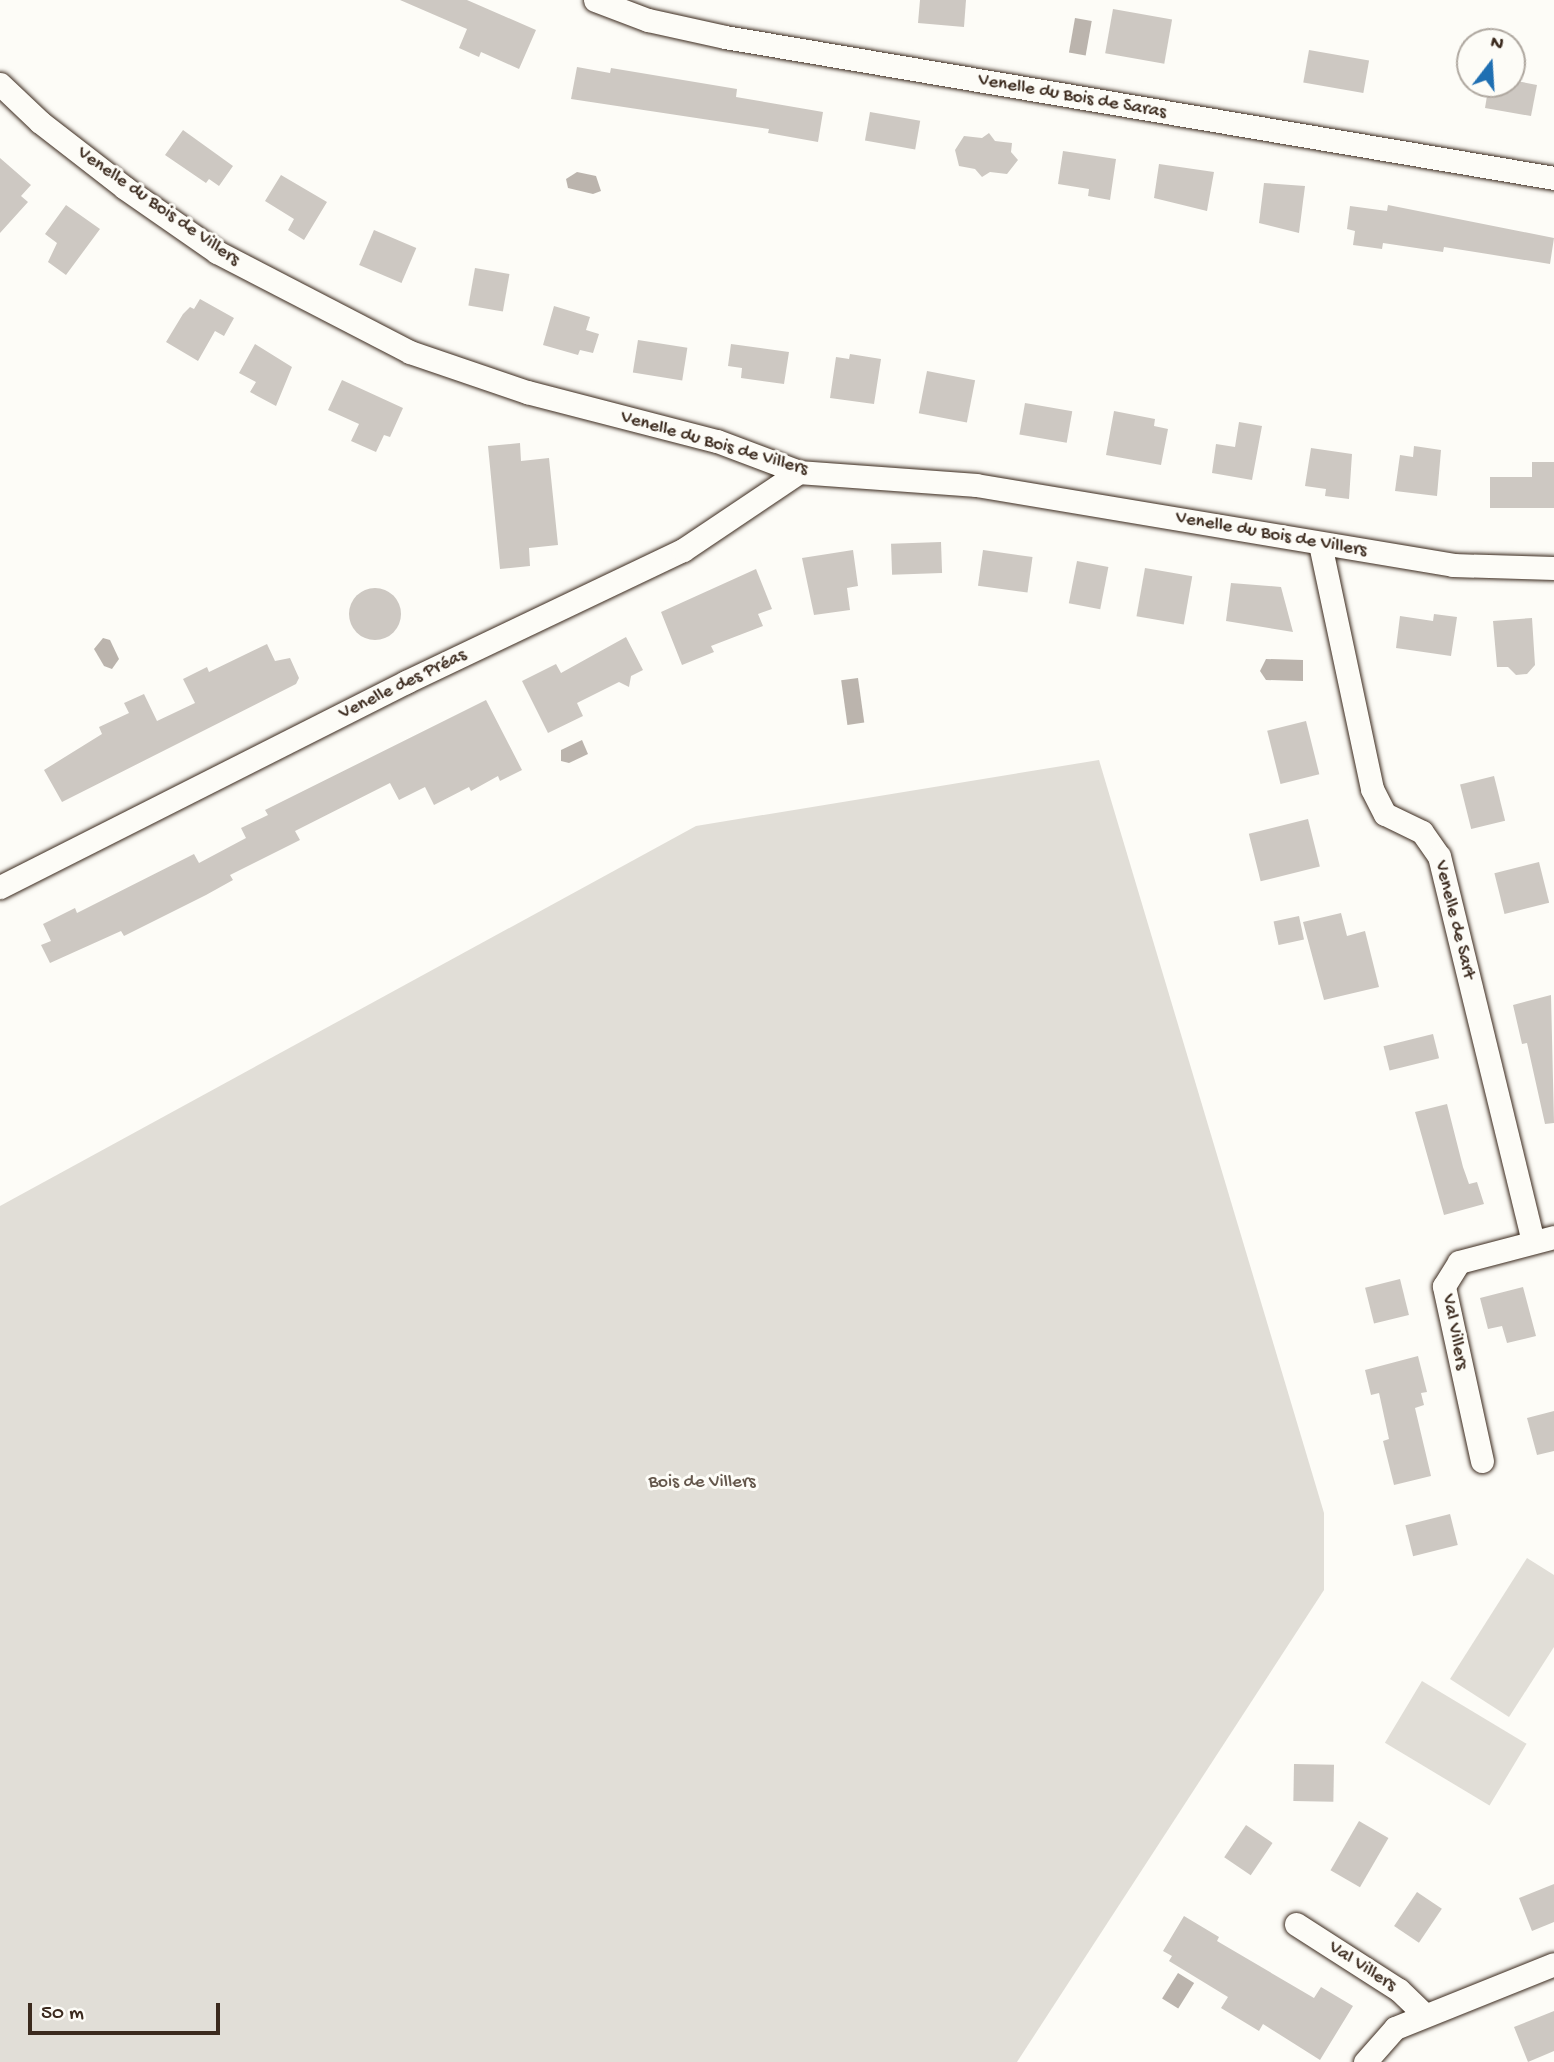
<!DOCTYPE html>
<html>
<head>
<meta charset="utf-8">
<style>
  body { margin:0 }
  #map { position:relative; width:1554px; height:2062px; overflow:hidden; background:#fdfcf7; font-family:"Gochi Hand",sans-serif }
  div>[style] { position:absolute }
  .green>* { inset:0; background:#e1ded7; transform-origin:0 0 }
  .water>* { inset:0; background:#bbb4ad; transform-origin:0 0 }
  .building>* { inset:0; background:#cdc8c2; transform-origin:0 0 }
  .round { border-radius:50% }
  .roads { filter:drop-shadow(0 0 2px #3b2a1e) drop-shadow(0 0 2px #3b2a1e) }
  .minor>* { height:23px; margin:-11.5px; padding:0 11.5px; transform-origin:11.5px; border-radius:11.5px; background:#fdfcf7 }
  span { translate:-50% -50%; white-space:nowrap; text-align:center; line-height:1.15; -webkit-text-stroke:6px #fdfcf7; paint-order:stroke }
  .street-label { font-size:19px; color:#3b2a1e }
  .park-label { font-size:19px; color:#64574c }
  .north { position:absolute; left:1456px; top:28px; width:70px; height:70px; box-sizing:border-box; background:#fdfcf7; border:2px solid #afa8a0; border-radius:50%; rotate:17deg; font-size:19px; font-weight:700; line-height:28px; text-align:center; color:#3b2a1e }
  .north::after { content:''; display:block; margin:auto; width:24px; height:32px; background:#1f6fb2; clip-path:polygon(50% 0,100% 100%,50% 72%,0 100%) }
  .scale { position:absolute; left:28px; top:2003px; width:192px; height:32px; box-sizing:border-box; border:4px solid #3b2a1e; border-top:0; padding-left:9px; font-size:21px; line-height:24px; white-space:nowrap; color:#3b2a1e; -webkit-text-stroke:5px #fdfcf7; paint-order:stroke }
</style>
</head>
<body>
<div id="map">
  <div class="green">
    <i style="clip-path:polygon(1099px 760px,1324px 1513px,1324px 1590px,1017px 2062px,0 2062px,0 1206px,696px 826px)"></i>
    <i style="clip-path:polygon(1527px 1558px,1554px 1575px,1554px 1647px,1509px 1717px,1450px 1679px)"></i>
    <i style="left:1422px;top:1681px;width:122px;height:72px;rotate:31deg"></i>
  </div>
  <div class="water">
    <i style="left:1075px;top:18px;width:17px;height:35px;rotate:10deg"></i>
    <i style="clip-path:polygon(577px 172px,596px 176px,601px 191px,593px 194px,568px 188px,566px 179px)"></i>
    <i style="clip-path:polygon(103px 638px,110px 640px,119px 659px,112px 669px,104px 666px,94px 649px)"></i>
    <i style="clip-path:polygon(1266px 659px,1303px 660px,1303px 681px,1266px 680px,1260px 671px)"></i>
    <i style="left:858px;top:678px;width:45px;height:17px;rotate:82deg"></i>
    <i style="clip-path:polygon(582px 740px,588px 754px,569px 763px,561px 761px,561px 750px)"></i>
    <i style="left:1178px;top:1973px;width:19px;height:30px;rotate:32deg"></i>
  </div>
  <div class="building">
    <i style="clip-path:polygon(400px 0,467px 0,536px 30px,519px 69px,481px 52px,479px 57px,459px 48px,467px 29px)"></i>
    <i style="clip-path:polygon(920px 0,966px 0,964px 27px,918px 23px)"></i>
    <i style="left:1113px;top:9px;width:60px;height:45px;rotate:10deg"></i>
    <i style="left:1309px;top:50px;width:61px;height:33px;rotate:10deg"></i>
    <i style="clip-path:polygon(577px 67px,610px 73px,611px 68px,737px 89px,736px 97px,823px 112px,818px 142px,768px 133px,769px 129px,571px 99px)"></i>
    <i style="clip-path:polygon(1512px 80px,1537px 85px,1531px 116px,1485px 108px,1489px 84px)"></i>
    <i style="left:870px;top:112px;width:51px;height:29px;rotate:10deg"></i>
    <i style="clip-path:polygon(183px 130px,233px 166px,219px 186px,209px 179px,206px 183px,165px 155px)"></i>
    <i style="clip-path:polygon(989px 133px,995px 141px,1012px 143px,1011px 152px,1018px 160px,1007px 174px,990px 172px,982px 177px,975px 169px,959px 166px,955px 150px,964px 136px,982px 138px)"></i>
    <i style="clip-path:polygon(1063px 151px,1116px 159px,1110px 200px,1088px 196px,1089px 189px,1058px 184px)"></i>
    <i style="clip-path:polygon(0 158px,31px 185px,21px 196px,28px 202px,0 233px)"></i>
    <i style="clip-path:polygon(1159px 164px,1214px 172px,1207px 211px,1154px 198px)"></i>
    <i style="clip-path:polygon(281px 175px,327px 202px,304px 240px,288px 230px,294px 219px,265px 201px)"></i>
    <i style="clip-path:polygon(1264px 183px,1305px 186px,1299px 233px,1259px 223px)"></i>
    <i style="clip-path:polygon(66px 205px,100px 229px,66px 275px,48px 262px,57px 243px,45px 234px)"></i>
    <i style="clip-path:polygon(1388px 205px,1554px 238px,1550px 264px,1444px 247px,1443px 252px,1383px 243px,1382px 249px,1353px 245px,1355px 231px,1347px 229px,1350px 206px,1387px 211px)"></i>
    <i style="left:374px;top:230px;width:46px;height:38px;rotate:23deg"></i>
    <i style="left:475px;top:268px;width:35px;height:38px;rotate:10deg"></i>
    <i style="clip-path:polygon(200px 299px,234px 318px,224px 336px,215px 331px,198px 361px,166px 342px,183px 314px,190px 307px,194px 309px)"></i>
    <i style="clip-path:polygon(554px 306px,590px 317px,586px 330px,599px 334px,593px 353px,580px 350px,578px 355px,543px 345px)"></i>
    <i style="left:638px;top:340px;width:50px;height:33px;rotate:9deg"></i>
    <i style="clip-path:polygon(255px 344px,292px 367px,276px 406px,250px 392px,256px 382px,239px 373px)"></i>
    <i style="clip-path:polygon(731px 344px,789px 352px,784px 384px,741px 378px,742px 368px,728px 366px)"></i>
    <i style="clip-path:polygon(850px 354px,881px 359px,874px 404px,830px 398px,836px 357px,849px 359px)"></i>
    <i style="left:927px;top:371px;width:49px;height:43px;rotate:11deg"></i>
    <i style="clip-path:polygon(342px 380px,403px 408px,390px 437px,384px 435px,376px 452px,351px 441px,359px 424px,328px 410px)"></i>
    <i style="left:1025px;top:403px;width:48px;height:32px;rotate:10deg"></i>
    <i style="clip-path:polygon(1114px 411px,1155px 419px,1154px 426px,1168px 429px,1161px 465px,1106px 455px)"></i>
    <i style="clip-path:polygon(1239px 422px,1262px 426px,1252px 480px,1212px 473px,1216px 444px,1235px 447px)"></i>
    <i style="clip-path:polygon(520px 443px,521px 461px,549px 458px,558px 545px,529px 548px,530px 566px,500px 569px,488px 446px)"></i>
    <i style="clip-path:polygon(1414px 446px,1441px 450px,1437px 496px,1395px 491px,1400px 455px,1413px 457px)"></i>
    <i style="clip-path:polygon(1311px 448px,1352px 454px,1349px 499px,1325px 496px,1326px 489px,1305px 486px)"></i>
    <i style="clip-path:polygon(1532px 462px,1554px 462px,1554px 508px,1490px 508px,1490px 477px,1532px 477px)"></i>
    <i style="left:941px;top:542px;width:31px;height:50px;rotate:88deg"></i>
    <i style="clip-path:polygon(853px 550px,858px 586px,847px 588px,850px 610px,814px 615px,802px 558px)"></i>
    <i style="left:983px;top:550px;width:50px;height:36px;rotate:8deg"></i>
    <i style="left:1077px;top:561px;width:32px;height:43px;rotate:11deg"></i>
    <i style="left:1145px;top:568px;width:48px;height:49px;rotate:10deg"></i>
    <i style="clip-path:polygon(756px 569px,772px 609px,758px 614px,763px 626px,711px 646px,714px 652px,682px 665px,661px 612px)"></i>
    <i style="clip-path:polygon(1231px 583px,1281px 587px,1293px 632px,1226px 621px)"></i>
    <i class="round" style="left:349px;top:588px;width:52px;height:52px"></i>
    <i style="clip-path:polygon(1434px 614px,1457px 617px,1451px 656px,1396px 648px,1400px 616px,1433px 621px)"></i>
    <i style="clip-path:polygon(1532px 618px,1535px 665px,1527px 674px,1516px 675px,1508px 667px,1497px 667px,1493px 621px)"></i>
    <i style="clip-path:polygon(626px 637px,643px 670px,631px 676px,629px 687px,619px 682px,577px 703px,583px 716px,548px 733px,522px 681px,556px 664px,561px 673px)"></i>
    <i style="clip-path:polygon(267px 644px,275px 661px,290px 658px,299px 678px,296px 684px,62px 802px,44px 770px,102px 734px,99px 727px,129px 713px,124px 703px,144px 694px,157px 721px,195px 703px,183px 679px,207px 667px,209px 672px)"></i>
    <i style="clip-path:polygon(486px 700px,522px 770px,500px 781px,498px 776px,471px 791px,469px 787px,434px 805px,425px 787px,399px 800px,390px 783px,295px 831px,300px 840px,230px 875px,233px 880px,206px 895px,124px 936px,121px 931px,50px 963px,41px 945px,51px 941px,43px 924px,75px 908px,77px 913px,194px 854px,199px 863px,246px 838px,241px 828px,268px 815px,265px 810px)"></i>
    <i style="left:1306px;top:721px;width:55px;height:40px;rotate:76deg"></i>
    <i style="left:1494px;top:776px;width:46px;height:35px;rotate:76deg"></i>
    <i style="left:1308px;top:819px;width:49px;height:61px;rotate:76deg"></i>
    <i style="left:1539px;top:862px;width:42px;height:46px;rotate:76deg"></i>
    <i style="clip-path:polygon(1341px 913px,1347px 936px,1365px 931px,1379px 987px,1324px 1000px,1303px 922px)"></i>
    <i style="left:1299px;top:916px;width:24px;height:26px;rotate:78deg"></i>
    <i style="clip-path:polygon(1551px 995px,1554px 1123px,1545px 1124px,1527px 1043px,1522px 1044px,1513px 1005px)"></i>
    <i style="left:1433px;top:1034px;width:25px;height:51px;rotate:76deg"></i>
    <i style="clip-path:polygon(1447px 1104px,1463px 1167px,1469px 1184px,1477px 1182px,1484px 1204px,1444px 1215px,1415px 1112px)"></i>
    <i style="left:1400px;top:1279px;width:37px;height:36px;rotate:76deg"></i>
    <i style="clip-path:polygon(1523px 1287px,1536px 1336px,1507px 1343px,1502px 1326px,1488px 1329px,1480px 1298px)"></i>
    <i style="clip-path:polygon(1418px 1356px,1427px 1392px,1421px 1393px,1424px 1405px,1415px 1408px,1431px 1476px,1394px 1485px,1383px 1441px,1389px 1439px,1379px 1393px,1371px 1395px,1365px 1370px)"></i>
    <i style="clip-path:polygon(1554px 1411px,1554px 1451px,1537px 1455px,1527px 1418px)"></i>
    <i style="left:1450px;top:1514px;width:32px;height:46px;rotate:76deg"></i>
    <i style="left:1294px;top:1764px;width:40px;height:37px;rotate:1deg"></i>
    <i style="left:1359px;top:1821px;width:34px;height:57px;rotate:30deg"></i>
    <i style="left:1246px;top:1825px;width:32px;height:39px;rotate:34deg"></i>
    <i style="clip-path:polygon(1554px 1884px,1554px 1922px,1532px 1931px,1519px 1898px)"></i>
    <i style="left:1417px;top:1892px;width:30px;height:41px;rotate:34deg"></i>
    <i style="clip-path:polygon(1184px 1916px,1219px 1937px,1217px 1941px,1314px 1998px,1321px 1987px,1353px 2006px,1320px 2060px,1263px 2024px,1259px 2031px,1221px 2008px,1228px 1997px,1169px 1961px,1172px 1956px,1163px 1951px)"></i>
    <i style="clip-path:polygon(1554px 2011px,1554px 2051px,1528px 2062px,1514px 2027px)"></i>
  </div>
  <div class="roads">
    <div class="minor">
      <i style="left:595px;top:0;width:57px;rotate:20.7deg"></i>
      <i style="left:648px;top:20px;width:79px;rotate:12.4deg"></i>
      <i style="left:725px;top:37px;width:841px;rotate:9.65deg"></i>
      <i style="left:0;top:84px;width:55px;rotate:43.5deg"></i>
      <i style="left:40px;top:122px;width:108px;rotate:37.8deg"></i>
      <i style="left:125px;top:188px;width:112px;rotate:34.8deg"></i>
      <i style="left:217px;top:252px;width:217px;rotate:27.4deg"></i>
      <i style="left:410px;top:352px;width:124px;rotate:18.9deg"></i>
      <i style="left:527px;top:392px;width:196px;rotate:14.5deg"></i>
      <i style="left:717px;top:441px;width:88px;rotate:20.7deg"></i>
      <i style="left:799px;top:472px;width:177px;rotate:4.2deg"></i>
      <i style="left:976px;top:485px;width:484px;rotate:9.5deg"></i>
      <i style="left:1453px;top:565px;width:101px;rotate:1.7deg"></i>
      <i style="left:1320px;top:544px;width:250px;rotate:78deg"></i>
      <i style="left:1372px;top:789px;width:28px;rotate:63deg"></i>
      <i style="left:1385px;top:814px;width:41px;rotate:25.9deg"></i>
      <i style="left:1422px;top:832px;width:29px;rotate:55deg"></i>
      <i style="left:1439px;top:856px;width:397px;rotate:76.3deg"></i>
      <i style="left:0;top:887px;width:455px;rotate:-26.8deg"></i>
      <i style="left:406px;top:682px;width:307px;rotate:-25.5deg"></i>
      <i style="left:683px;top:550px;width:140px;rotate:-33.9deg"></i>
      <i style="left:1482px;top:1461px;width:179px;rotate:-102.3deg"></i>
      <i style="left:1444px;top:1286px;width:28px;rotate:-58deg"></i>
      <i style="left:1459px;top:1262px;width:98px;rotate:-14.7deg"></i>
      <i style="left:1296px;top:1924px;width:122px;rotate:32.7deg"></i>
      <i style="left:1399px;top:1990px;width:36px;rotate:44deg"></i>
      <i style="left:1365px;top:2062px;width:45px;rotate:-48.6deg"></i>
      <i style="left:1395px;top:2028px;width:171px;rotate:-21.9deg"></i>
    </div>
  </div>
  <div class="street-label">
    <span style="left:1072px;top:97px;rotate:10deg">Venelle du Bois de Saras</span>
    <span style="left:158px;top:207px;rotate:35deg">Venelle du Bois de Villers</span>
    <span style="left:714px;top:444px;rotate:16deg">Venelle du Bois de Villers</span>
    <span style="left:1271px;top:535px;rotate:10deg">Venelle du Bois de Villers</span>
    <span style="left:403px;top:685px;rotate:-26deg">Venelle des Préas</span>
    <span style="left:1454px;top:920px;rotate:76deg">Venelle de Sart</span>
    <span style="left:1454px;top:1332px;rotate:79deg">Val Villers</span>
    <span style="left:1362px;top:1967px;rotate:33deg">Val Villers</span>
  </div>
  <div class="park-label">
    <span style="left:702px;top:1483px">Bois de Villers</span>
  </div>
  <div class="north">N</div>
  <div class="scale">50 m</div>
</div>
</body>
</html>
